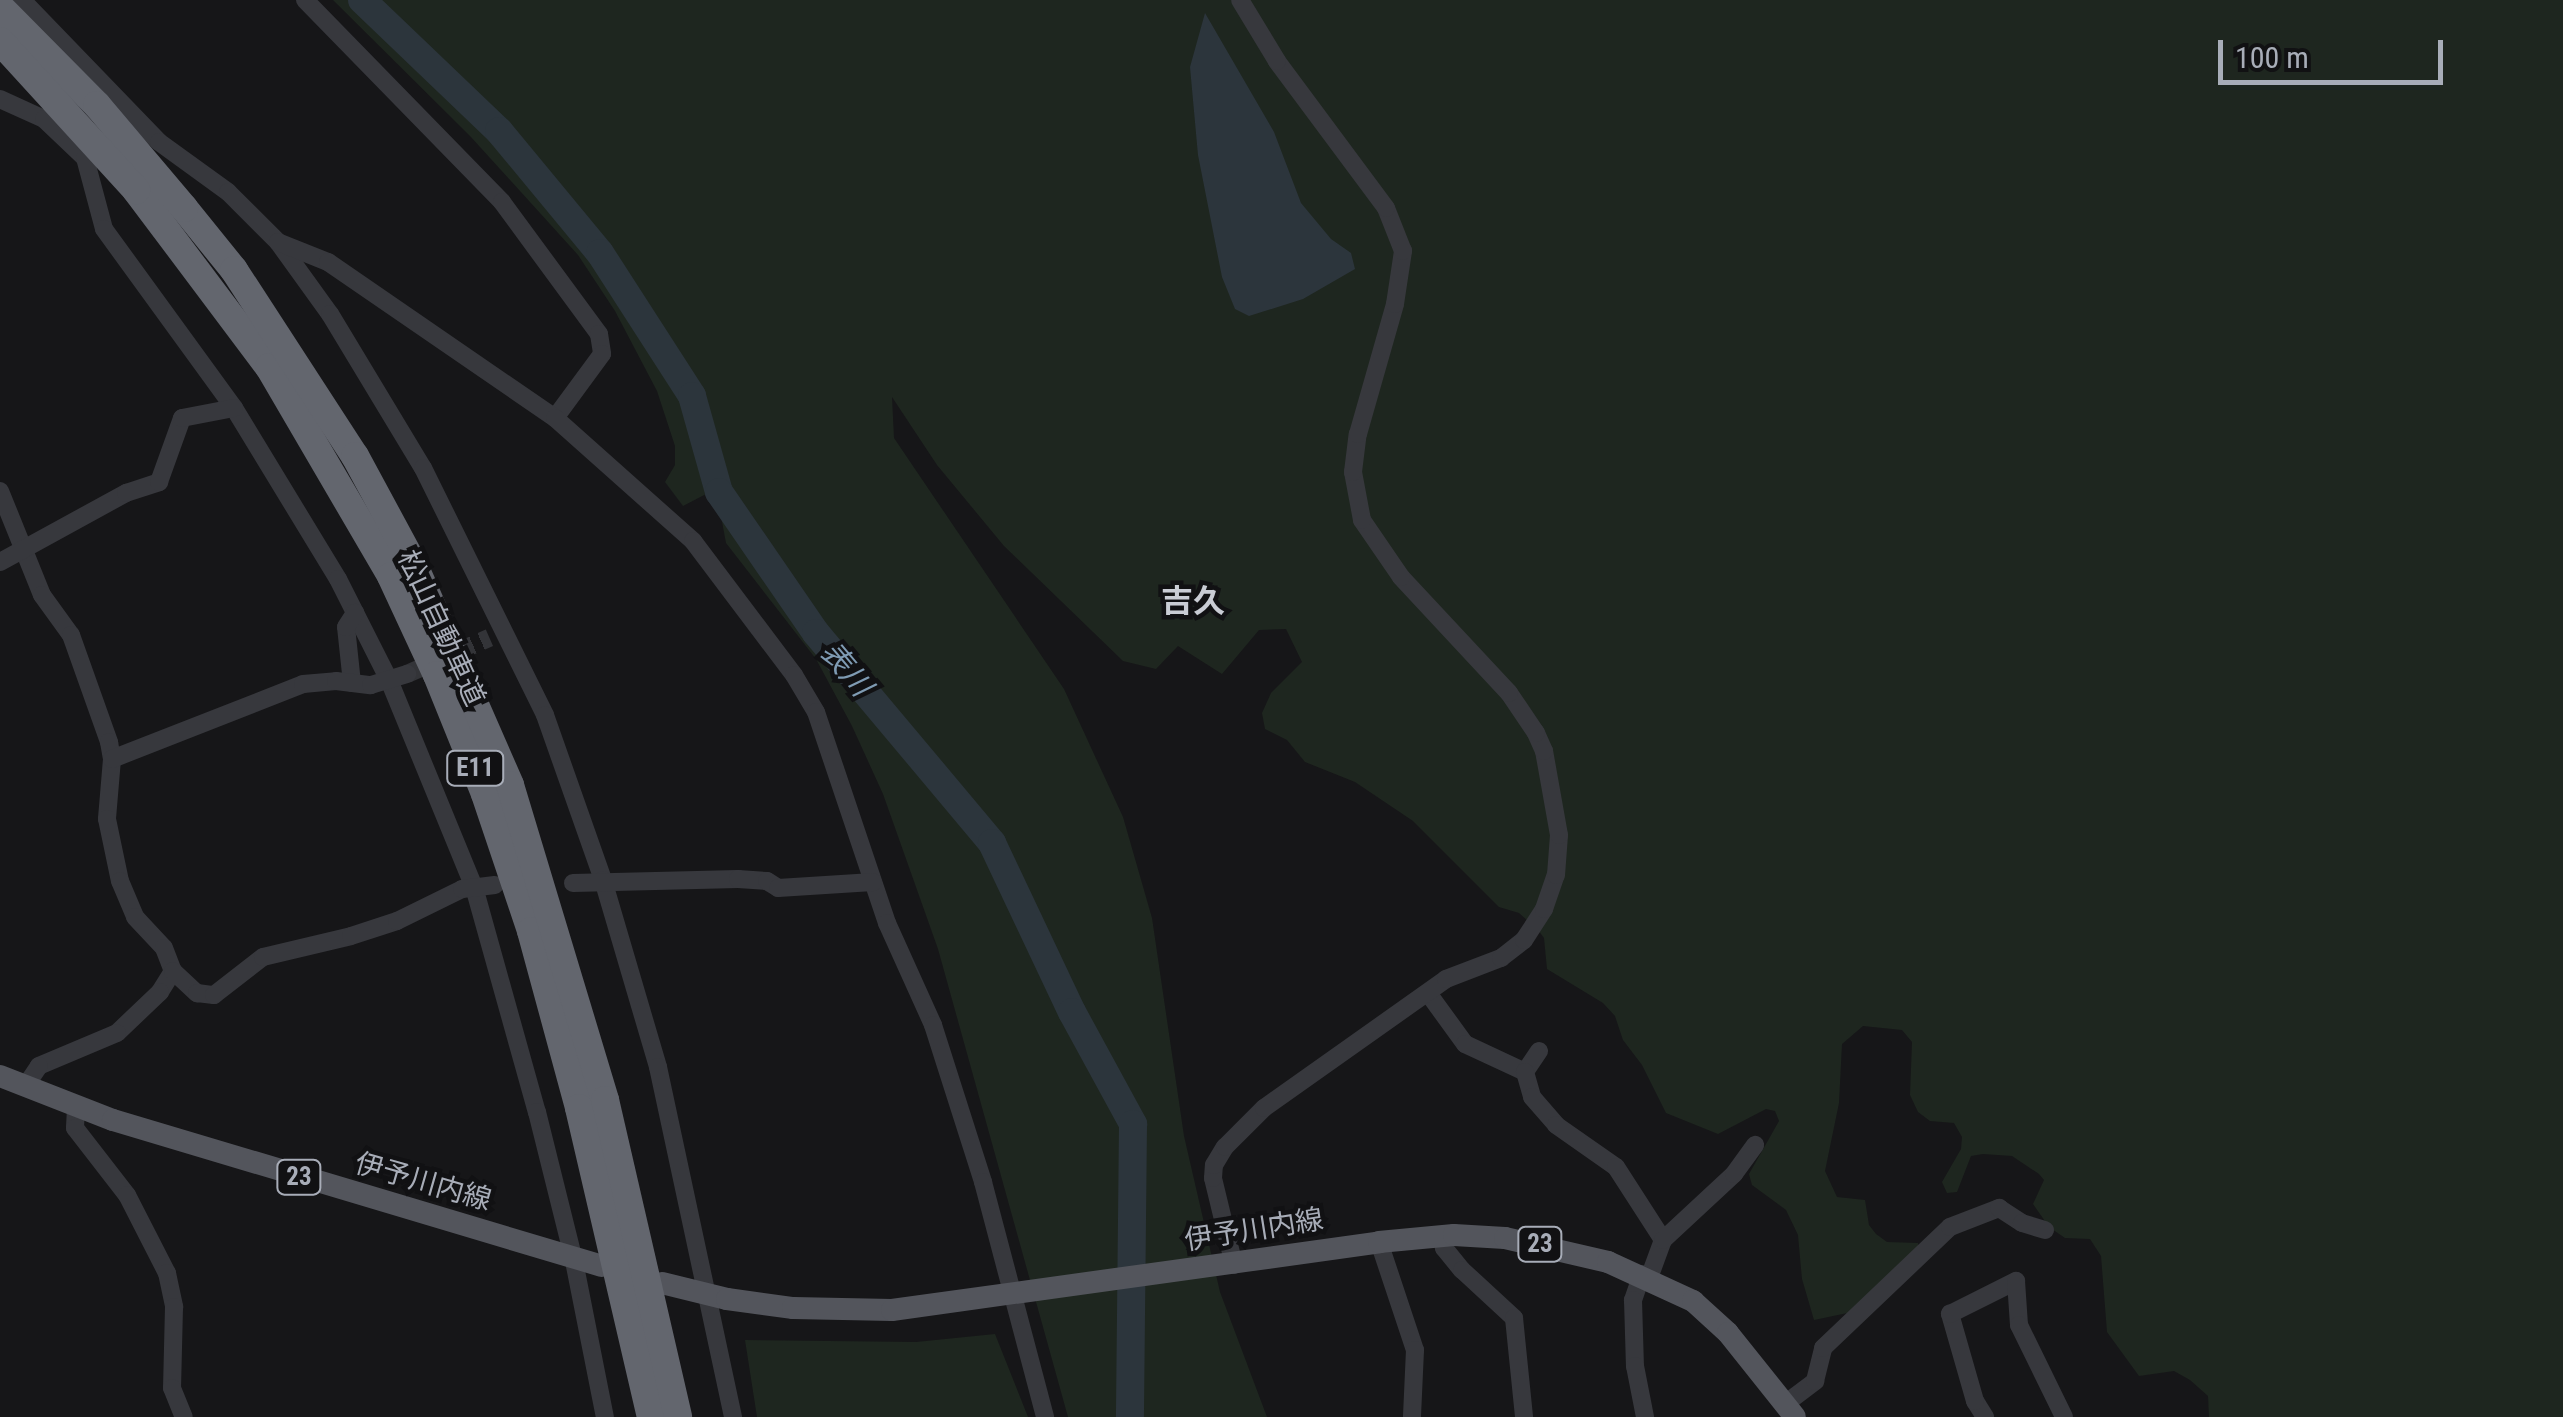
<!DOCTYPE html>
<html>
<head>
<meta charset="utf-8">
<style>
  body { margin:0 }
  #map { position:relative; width:2563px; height:1417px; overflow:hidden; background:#161618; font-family:"Roboto Condensed","Noto Sans JP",sans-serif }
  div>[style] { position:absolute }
  .green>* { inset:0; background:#1e261f }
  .water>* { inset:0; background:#2c353c }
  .river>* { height:28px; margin:-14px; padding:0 14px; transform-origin:14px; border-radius:14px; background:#2c353c }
  .minor-tunnel>* { height:18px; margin-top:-9px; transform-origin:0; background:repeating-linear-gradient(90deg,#333438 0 18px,transparent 0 27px) }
  .minor>* { height:18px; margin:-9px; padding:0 9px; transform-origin:9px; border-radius:9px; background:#37383d }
  .major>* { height:22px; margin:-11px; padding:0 11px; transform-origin:11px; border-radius:11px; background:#53555c }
  .highway>* { height:28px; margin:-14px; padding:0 14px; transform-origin:14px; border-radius:14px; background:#63666e }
  .highway-bridge>* { height:28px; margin:-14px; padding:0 14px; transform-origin:14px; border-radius:14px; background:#63666e }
  span { translate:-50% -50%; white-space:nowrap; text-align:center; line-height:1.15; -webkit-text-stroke:9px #111113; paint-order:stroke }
  .shield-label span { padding:2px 8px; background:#111113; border:2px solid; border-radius:8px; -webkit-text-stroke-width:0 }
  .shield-label { font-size:25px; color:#a8adb8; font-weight:700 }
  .street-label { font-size:28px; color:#a8adb8 }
  .water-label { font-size:30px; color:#7f9bb3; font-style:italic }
  .quarter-label { font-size:32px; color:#c9ccd4; font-weight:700 }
  .scale { position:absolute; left:2218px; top:40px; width:225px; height:45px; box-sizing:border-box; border:5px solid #a8adb8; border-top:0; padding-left:12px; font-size:30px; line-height:35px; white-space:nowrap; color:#a8adb8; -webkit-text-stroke:8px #111113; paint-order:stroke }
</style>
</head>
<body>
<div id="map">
  <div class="green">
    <i style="clip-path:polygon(333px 0,2563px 0,2563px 1417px,2209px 1417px,2208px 1396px,2190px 1380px,2174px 1371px,2139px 1376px,2107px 1332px,2101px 1256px,2090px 1239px,2065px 1238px,2049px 1227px,2033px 1204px,2044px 1180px,2039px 1174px,2012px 1156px,1983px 1154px,1971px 1156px,1957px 1192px,1947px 1193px,1942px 1182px,1961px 1149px,1962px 1137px,1954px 1123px,1930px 1121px,1918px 1112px,1910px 1095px,1912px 1042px,1902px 1030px,1863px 1026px,1842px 1044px,1839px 1103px,1825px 1171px,1837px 1197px,1865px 1200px,1869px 1225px,1876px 1234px,1887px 1242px,1918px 1243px,1919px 1249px,1852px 1312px,1814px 1320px,1802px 1279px,1798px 1235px,1786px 1210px,1752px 1185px,1749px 1174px,1779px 1121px,1775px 1111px,1766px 1109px,1718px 1134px,1666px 1113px,1642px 1065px,1623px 1040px,1615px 1016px,1603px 1003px,1547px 969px,1544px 938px,1538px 930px,1519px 913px,1499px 907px,1413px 821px,1355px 782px,1305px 762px,1287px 740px,1265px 729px,1262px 713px,1271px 693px,1302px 662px,1286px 629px,1259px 630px,1222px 674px,1178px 646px,1156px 669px,1123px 661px,1004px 546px,937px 465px,892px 397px,894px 438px,1064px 689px,1123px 817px,1152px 918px,1184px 1136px,1220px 1292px,1267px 1417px,1068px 1417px,938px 949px,883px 794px,852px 726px,816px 659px,726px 543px,720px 511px,708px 493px,683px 506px,665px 482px,675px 465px,675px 446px,657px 391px,615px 311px,578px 255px,470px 136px)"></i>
    <i style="clip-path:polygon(995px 1334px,1028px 1417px,757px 1417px,745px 1340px,916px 1342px)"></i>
  </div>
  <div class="water">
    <i style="clip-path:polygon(1205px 13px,1274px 132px,1301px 203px,1331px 239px,1351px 253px,1355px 269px,1303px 299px,1249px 316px,1235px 309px,1222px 277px,1198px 155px,1190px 67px)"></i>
  </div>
  <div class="river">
    <i style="left:362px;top:0;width:190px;rotate:43.7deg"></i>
    <i style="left:499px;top:131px;width:158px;rotate:50.4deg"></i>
    <i style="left:600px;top:253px;width:170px;rotate:57.2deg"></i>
    <i style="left:692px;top:396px;width:100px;rotate:74.3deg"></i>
    <i style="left:719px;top:492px;width:171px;rotate:55.5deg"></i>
    <i style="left:816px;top:633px;width:274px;rotate:50deg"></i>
    <i style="left:992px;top:843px;width:187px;rotate:64.7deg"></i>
    <i style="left:1072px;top:1012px;width:128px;rotate:61.4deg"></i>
    <i style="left:1133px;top:1124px;width:293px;rotate:90.6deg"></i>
  </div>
  <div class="minor-tunnel">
    <i style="left:407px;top:674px;width:90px;rotate:-23.7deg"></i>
  </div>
  <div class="minor">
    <i style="left:22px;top:0;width:197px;rotate:46deg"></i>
    <i style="left:159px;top:142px;width:85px;rotate:35.9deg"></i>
    <i style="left:228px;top:192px;width:71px;rotate:45deg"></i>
    <i style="left:278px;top:242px;width:89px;rotate:54.2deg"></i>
    <i style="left:330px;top:314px;width:180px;rotate:58.9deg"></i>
    <i style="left:423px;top:468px;width:275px;rotate:63.7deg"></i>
    <i style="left:545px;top:715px;width:175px;rotate:70.6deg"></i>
    <i style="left:603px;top:880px;width:195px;rotate:73.6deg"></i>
    <i style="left:658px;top:1067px;width:358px;rotate:77.9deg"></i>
    <i style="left:305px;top:0;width:282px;rotate:45.7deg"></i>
    <i style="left:502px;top:202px;width:164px;rotate:53.7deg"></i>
    <i style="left:599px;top:334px;width:20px;rotate:81deg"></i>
    <i style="left:602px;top:354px;width:79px;rotate:126.3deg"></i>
    <i style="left:0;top:99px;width:48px;rotate:24.4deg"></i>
    <i style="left:44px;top:119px;width:57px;rotate:43.6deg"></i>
    <i style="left:85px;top:158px;width:73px;rotate:75deg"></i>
    <i style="left:104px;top:229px;width:221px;rotate:54deg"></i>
    <i style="left:234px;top:408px;width:200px;rotate:58.7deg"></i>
    <i style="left:338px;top:579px;width:113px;rotate:63.2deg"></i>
    <i style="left:389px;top:680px;width:224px;rotate:67.7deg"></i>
    <i style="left:474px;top:887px;width:234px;rotate:74.4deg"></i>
    <i style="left:537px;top:1112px;width:148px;rotate:76deg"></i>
    <i style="left:573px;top:1256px;width:164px;rotate:78.8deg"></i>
    <i style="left:278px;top:242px;width:54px;rotate:21.8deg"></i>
    <i style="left:328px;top:262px;width:275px;rotate:34.5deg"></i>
    <i style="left:555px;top:418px;width:185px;rotate:41.7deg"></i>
    <i style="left:693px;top:541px;width:168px;rotate:53deg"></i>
    <i style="left:794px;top:675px;width:43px;rotate:59.3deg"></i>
    <i style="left:816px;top:712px;width:223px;rotate:71.4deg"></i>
    <i style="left:887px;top:923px;width:112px;rotate:65.7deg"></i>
    <i style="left:933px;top:1025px;width:165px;rotate:72.3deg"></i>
    <i style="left:983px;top:1182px;width:243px;rotate:75.2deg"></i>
    <i style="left:0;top:491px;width:112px;rotate:68deg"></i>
    <i style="left:42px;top:595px;width:49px;rotate:54.1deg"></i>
    <i style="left:71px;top:635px;width:114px;rotate:70.4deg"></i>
    <i style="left:109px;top:742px;width:17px;rotate:80deg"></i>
    <i style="left:112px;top:759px;width:60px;rotate:94.8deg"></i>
    <i style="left:107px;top:819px;width:63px;rotate:78.2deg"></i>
    <i style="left:120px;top:881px;width:39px;rotate:67deg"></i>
    <i style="left:135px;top:917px;width:42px;rotate:46.9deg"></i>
    <i style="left:164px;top:948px;width:25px;rotate:69deg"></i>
    <i style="left:173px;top:971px;width:25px;rotate:122deg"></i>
    <i style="left:160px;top:992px;width:59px;rotate:136.4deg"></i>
    <i style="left:117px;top:1033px;width:85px;rotate:157.1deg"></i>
    <i style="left:39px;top:1066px;width:25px;rotate:124deg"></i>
    <i style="left:0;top:562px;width:144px;rotate:-28.7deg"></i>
    <i style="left:126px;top:493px;width:35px;rotate:-18deg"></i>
    <i style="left:159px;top:482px;width:68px;rotate:-70.2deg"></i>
    <i style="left:182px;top:418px;width:53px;rotate:-10.9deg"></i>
    <i style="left:352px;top:683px;width:56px;rotate:-96.1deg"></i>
    <i style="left:346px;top:627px;width:17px;rotate:-57deg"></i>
    <i style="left:112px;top:759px;width:205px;rotate:-21.4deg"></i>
    <i style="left:303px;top:684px;width:33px;rotate:-5deg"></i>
    <i style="left:336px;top:681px;width:35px;rotate:7deg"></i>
    <i style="left:371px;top:685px;width:38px;rotate:-17deg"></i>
    <i style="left:573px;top:883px;width:165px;rotate:-1.4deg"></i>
    <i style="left:738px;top:879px;width:29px;rotate:4deg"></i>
    <i style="left:767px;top:881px;width:13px;rotate:32deg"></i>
    <i style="left:778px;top:888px;width:95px;rotate:-3.6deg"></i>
    <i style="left:173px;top:971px;width:33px;rotate:43deg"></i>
    <i style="left:197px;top:993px;width:17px;rotate:7deg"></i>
    <i style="left:214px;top:995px;width:62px;rotate:-37.8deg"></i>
    <i style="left:263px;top:957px;width:90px;rotate:-13.4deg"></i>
    <i style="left:351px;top:936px;width:48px;rotate:-18.1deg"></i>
    <i style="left:397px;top:921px;width:72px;rotate:-26.2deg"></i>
    <i style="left:462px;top:889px;width:33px;rotate:-7deg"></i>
    <i style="left:1428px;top:993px;width:63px;rotate:54deg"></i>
    <i style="left:1465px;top:1044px;width:66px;rotate:25deg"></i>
    <i style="left:1539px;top:1051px;width:25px;rotate:124deg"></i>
    <i style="left:1525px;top:1072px;width:26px;rotate:74deg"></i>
    <i style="left:1532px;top:1097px;width:37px;rotate:49deg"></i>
    <i style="left:1556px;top:1125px;width:73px;rotate:35deg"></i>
    <i style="left:1616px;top:1167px;width:87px;rotate:57.2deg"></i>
    <i style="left:76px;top:1108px;width:20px;rotate:93deg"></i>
    <i style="left:75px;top:1128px;width:85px;rotate:52.2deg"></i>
    <i style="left:127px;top:1195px;width:88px;rotate:62.9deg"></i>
    <i style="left:167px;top:1273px;width:35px;rotate:78deg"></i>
    <i style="left:174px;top:1307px;width:81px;rotate:91.4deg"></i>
    <i style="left:172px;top:1388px;width:31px;rotate:68deg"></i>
    <i style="left:1442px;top:1236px;width:12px;rotate:81deg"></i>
    <i style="left:1444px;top:1248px;width:28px;rotate:51deg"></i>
    <i style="left:1462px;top:1270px;width:71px;rotate:42.7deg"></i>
    <i style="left:1514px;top:1318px;width:100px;rotate:84.2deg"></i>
    <i style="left:1379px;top:1242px;width:114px;rotate:71.6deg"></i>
    <i style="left:1415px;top:1350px;width:67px;rotate:92.6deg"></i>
    <i style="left:1234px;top:1265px;width:89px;rotate:-103.6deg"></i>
    <i style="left:1213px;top:1178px;width:13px;rotate:-86deg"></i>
    <i style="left:1214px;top:1165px;width:21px;rotate:-59deg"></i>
    <i style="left:1225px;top:1147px;width:55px;rotate:-45deg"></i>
    <i style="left:1264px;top:1108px;width:223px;rotate:-35.3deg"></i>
    <i style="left:1446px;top:979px;width:59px;rotate:-20.9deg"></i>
    <i style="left:1501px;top:958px;width:29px;rotate:-38deg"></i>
    <i style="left:1524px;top:940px;width:37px;rotate:-57deg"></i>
    <i style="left:1544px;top:909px;width:36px;rotate:-71deg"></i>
    <i style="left:1556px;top:875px;width:40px;rotate:-85.7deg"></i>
    <i style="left:1559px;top:835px;width:85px;rotate:-100.1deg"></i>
    <i style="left:1544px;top:751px;width:20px;rotate:-114deg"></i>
    <i style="left:1536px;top:733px;width:48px;rotate:-124deg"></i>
    <i style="left:1509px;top:693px;width:158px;rotate:-133deg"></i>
    <i style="left:1401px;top:577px;width:69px;rotate:-124.4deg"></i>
    <i style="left:1362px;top:520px;width:49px;rotate:-100.6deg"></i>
    <i style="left:1353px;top:472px;width:38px;rotate:-83deg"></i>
    <i style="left:1358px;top:434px;width:135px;rotate:-74.1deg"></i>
    <i style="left:1395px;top:304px;width:54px;rotate:-81.4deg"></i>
    <i style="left:1403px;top:251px;width:46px;rotate:-111.6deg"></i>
    <i style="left:1386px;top:208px;width:183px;rotate:-126.6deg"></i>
    <i style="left:1277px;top:61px;width:71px;rotate:-121.2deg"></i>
    <i style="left:1642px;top:1274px;width:28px;rotate:109deg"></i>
    <i style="left:1633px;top:1300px;width:66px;rotate:88.3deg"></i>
    <i style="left:1635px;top:1366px;width:52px;rotate:78.9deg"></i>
    <i style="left:1649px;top:1278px;width:40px;rotate:-69.8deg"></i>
    <i style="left:1663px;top:1240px;width:97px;rotate:-42.9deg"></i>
    <i style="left:1734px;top:1174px;width:36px;rotate:-54deg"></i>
    <i style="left:1785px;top:1404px;width:38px;rotate:-37deg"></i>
    <i style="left:1815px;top:1381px;width:34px;rotate:-76deg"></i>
    <i style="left:1823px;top:1348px;width:175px;rotate:-43.6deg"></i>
    <i style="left:1950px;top:1227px;width:53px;rotate:-21.2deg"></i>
    <i style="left:1999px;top:1208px;width:27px;rotate:33deg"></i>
    <i style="left:2022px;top:1223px;width:24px;rotate:17deg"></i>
    <i style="left:1985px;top:1417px;width:19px;rotate:-122deg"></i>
    <i style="left:1975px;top:1401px;width:91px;rotate:-106deg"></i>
    <i style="left:1950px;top:1314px;width:74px;rotate:-26.6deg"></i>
    <i style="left:2016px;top:1281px;width:44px;rotate:86.1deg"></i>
    <i style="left:2019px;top:1325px;width:102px;rotate:63.9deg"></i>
  </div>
  <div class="major">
    <i style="left:0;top:1076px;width:121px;rotate:21.3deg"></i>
    <i style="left:113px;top:1120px;width:510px;rotate:16.62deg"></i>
    <i style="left:662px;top:1283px;width:67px;rotate:13.8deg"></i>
    <i style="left:727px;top:1299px;width:67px;rotate:7.8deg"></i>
    <i style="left:793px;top:1308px;width:99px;rotate:1.2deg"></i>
    <i style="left:892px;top:1310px;width:492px;rotate:-7.9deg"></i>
    <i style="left:1379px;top:1242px;width:75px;rotate:-5.3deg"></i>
    <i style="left:1454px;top:1235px;width:51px;rotate:3.4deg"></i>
    <i style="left:1505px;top:1238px;width:106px;rotate:13.1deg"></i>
    <i style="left:1608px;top:1262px;width:94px;rotate:24.6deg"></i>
    <i style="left:1693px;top:1301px;width:47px;rotate:42.4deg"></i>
    <i style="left:1728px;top:1333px;width:107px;rotate:51.4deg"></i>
  </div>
  <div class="highway">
    <i style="left:136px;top:190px;width:221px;rotate:53.1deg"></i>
    <i style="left:269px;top:367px;width:242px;rotate:59.7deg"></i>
    <i style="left:391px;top:576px;width:109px;rotate:65.1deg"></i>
    <i style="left:437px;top:675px;width:128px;rotate:68deg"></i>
    <i style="left:485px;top:794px;width:145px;rotate:71.4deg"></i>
    <i style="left:531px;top:931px;width:183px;rotate:74.8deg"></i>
    <i style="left:579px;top:1108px;width:317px;rotate:76.9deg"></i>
    <i style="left:184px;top:208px;width:80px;rotate:51.1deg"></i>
    <i style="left:234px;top:270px;width:222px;rotate:57deg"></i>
    <i style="left:355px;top:456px;width:124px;rotate:61.6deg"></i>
    <i style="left:414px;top:565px;width:240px;rotate:66.4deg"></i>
    <i style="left:510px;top:785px;width:329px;rotate:73.2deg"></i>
    <i style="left:605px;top:1100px;width:325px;rotate:77deg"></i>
  </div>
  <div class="highway-bridge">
    <i style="left:0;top:7px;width:138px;rotate:45.3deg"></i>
    <i style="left:97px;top:105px;width:135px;rotate:49.8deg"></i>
    <i style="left:0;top:41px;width:202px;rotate:47.6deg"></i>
  </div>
  <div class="shield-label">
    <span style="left:475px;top:768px">E11</span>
    <span style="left:299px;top:1177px">23</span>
    <span style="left:1540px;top:1244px">23</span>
  </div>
  <div class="street-label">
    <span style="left:441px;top:628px;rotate:65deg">松山自動車道</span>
    <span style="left:423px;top:1182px;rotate:16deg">伊予川内線</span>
    <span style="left:1254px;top:1230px;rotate:-9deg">伊予川内線</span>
  </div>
  <div class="water-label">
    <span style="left:846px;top:669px;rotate:50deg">表川</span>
  </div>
  <div class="quarter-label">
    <span style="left:1193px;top:601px">吉久</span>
  </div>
  <div class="scale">100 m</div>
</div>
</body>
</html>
